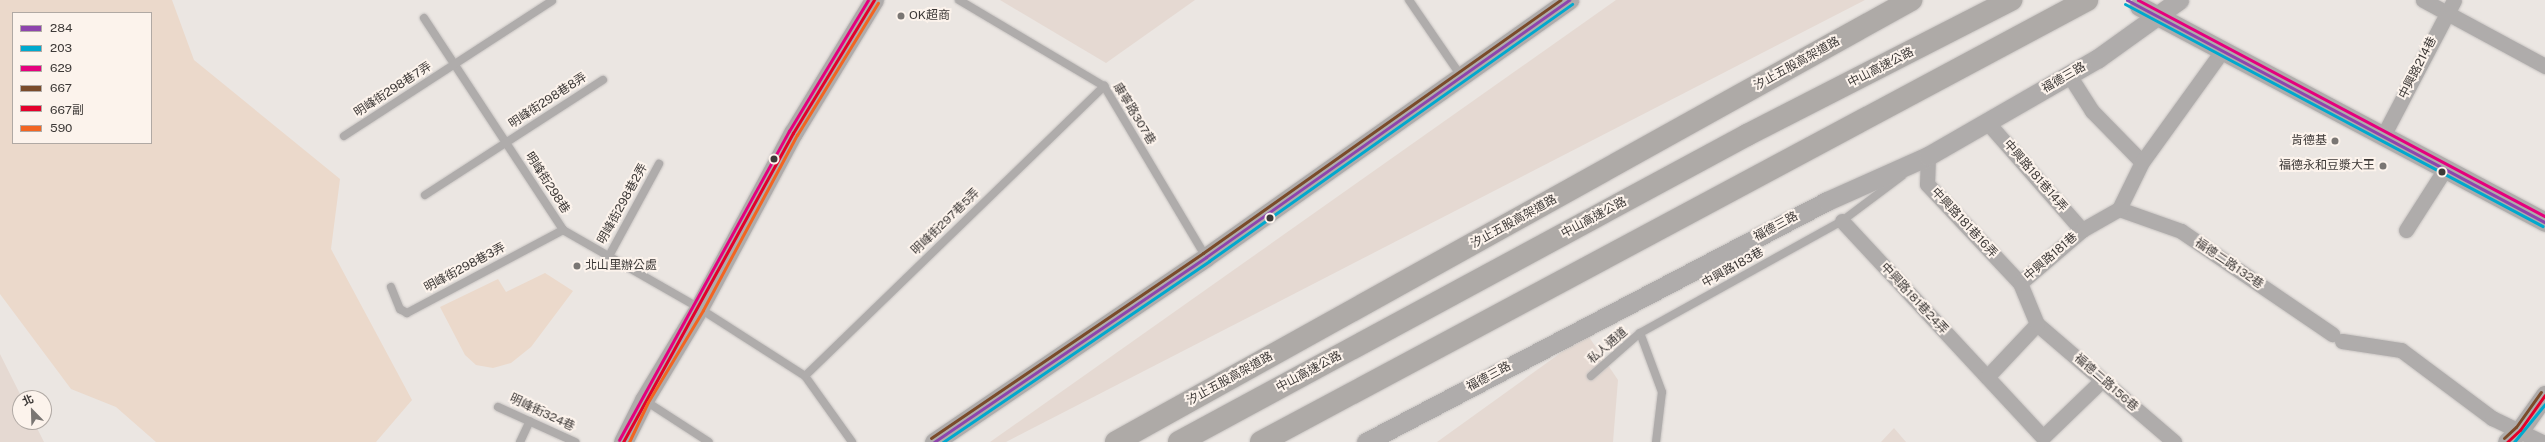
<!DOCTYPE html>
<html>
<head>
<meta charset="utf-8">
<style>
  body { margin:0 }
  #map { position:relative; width:2545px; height:442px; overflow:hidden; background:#ebe6e2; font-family:"Public Sans","Noto Sans TC",sans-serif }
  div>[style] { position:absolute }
  .built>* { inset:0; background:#e5d9d2 }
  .green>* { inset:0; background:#ebd9cb }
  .roads { filter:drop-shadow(0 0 1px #c7c3c1) drop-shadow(0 0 1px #c7c3c1) }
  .service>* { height:8px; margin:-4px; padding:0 4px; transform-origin:4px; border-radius:4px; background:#afacab }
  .minor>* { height:15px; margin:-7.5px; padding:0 7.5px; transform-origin:7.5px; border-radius:7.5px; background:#afacab }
  .tertiary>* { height:19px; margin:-9.5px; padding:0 9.5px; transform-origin:9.5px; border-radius:9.5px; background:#afacab }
  .motorway>* { height:22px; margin:-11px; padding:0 11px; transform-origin:11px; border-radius:11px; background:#aeaaa7 }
  .bus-1>* { height:3px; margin:-1.5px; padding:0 1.5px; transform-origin:1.5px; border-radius:1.5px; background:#8e44ad }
  .bus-2>* { height:3px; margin:-1.5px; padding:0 1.5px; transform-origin:1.5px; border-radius:1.5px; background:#00a9ce }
  .bus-3>* { height:3px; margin:-1.5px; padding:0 1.5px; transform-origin:1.5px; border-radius:1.5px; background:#e5007d }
  .bus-4>* { height:3px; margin:-1.5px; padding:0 1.5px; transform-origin:1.5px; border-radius:1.5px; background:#7a4b2a }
  .bus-5>* { height:3px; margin:-1.5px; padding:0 1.5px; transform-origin:1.5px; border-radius:1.5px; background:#e4002b }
  .bus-6>* { height:3px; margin:-1.5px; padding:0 1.5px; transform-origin:1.5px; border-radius:1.5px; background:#f26522 }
  .dots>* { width:11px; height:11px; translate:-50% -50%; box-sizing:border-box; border:2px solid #fcf3ec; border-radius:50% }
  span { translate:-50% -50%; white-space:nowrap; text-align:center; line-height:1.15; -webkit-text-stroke:4px #fcf3ec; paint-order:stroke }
  .poi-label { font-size:12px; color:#3d3937 }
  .left { translate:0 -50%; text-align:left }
  .right { translate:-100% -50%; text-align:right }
  .street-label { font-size:12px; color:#3d3937 }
  .legend { position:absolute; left:12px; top:12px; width:140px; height:132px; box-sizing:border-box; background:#fcf3ec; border:1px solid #b0a9a4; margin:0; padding:5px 7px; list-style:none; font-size:12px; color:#3d3937 }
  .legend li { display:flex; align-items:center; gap:8px; height:20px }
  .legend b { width:20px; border:1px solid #b0a9a4 }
  .north { position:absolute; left:12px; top:390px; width:40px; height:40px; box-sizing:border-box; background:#fcf3ec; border:1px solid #b0a9a4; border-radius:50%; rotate:337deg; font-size:11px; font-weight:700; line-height:16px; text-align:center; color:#3d3937 }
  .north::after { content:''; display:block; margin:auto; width:14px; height:18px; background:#7a7673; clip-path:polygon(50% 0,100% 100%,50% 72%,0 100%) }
</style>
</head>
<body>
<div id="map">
  <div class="built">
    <i style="clip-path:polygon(1000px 0,1195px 0,1106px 63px)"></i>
    <i style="clip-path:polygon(1616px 0,1865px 0,1006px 442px,990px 442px)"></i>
    <i style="clip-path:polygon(1587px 334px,1618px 380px,1613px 442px,1437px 442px)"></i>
    <i style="clip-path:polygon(0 354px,22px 398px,20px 398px,20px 422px,34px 422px,44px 442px,0 442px)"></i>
    <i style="clip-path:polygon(1894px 428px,1906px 442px,1881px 442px)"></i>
  </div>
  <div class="green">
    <i style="clip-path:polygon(evenodd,0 0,172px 0,194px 60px,340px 179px,331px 249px,412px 400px,376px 442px,156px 442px,116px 407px,71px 389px,0 294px,0 0,13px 13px,151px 13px,151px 143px,13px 143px,13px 13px)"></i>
    <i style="clip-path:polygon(545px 273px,573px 291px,531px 347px,511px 363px,493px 368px,476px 365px,465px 355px,440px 307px,498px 279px,506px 292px)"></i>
  </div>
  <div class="roads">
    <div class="service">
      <i style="left:959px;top:0;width:169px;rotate:30.7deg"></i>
      <i style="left:1104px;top:86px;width:199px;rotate:59.2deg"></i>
      <i style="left:1409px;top:0;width:92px;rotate:55.6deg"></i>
      <i style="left:424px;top:18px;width:254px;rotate:56.7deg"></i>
      <i style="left:563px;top:230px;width:157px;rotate:29.8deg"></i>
      <i style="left:699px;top:308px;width:126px;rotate:32.7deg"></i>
      <i style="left:805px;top:376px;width:81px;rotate:54.5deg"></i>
      <i style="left:344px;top:136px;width:248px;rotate:-33deg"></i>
      <i style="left:425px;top:195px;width:212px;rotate:-32.9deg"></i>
      <i style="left:609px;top:256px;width:105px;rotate:-61.5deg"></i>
      <i style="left:391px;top:287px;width:24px;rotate:68deg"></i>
      <i style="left:400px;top:309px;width:8px;rotate:30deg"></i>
      <i style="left:407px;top:313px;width:177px;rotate:-28deg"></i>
      <i style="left:805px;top:376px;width:417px;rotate:-44.1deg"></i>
      <i style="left:1591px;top:376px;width:65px;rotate:-41.3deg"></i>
      <i style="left:644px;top:400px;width:77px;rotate:32.9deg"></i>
      <i style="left:498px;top:407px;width:85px;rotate:24.4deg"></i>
      <i style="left:520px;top:442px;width:23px;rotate:-65deg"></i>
      <i style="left:1656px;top:442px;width:50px;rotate:-83.2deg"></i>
      <i style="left:1662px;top:392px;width:63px;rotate:-110.4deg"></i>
      <i style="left:1640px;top:333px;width:231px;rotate:-29deg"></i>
      <i style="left:1842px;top:221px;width:75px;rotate:-36.9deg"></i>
    </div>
    <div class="minor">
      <i style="left:2423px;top:0;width:139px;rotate:28.4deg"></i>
      <i style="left:2069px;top:75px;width:43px;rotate:57.4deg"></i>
      <i style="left:2092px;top:111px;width:71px;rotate:45.6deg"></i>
      <i style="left:2142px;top:162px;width:52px;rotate:116.1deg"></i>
      <i style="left:1987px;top:122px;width:144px;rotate:48.7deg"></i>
      <i style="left:2383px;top:136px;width:153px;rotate:-62.4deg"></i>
      <i style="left:1928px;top:156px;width:28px;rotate:92deg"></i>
      <i style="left:1927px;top:184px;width:136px;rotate:46.8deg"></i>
      <i style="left:2142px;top:162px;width:137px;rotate:-54.2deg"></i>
      <i style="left:2119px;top:209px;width:66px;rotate:19.5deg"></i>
      <i style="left:2181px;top:231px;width:183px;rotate:34.3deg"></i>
      <i style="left:1842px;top:221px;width:295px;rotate:47.1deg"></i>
      <i style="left:2043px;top:437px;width:82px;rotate:-44deg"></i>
      <i style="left:2406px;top:230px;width:72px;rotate:-57.4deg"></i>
      <i style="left:2037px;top:324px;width:181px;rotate:40.7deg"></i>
      <i style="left:2342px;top:341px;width:60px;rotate:8.7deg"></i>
      <i style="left:2401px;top:350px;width:114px;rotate:36.8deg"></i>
      <i style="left:2492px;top:418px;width:55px;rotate:25.6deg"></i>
      <i style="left:1987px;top:377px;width:73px;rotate:-46.7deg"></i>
      <i style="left:2037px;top:324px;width:44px;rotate:-112.5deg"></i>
      <i style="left:2020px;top:283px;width:82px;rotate:-40.5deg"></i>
      <i style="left:2082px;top:230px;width:43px;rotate:-29.6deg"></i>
    </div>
    <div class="tertiary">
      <i style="left:2139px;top:6px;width:460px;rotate:28deg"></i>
      <i style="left:623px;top:442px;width:47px;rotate:-63.4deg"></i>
      <i style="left:644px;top:400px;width:107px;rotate:-59.1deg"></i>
      <i style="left:699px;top:308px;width:199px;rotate:-61.8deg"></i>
      <i style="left:793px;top:133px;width:156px;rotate:-58.7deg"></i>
      <i style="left:934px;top:442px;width:329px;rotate:-34.2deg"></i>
      <i style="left:1206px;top:257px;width:445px;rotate:-35.3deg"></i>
      <i style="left:1366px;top:442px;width:520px;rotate:-27.6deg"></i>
      <i style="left:1827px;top:201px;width:111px;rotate:-24deg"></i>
      <i style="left:1928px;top:156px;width:195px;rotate:-29.9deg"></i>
      <i style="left:2097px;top:59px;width:101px;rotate:-35.7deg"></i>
      <i style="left:2507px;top:442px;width:18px;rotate:-43deg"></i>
      <i style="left:2520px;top:430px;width:43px;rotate:-54.5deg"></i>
    </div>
    <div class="motorway">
      <i style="left:1116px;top:442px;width:910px;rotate:-29.07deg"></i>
      <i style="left:1179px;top:442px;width:646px;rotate:-28.39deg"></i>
      <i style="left:1747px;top:135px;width:297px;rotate:-27.1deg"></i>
      <i style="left:1261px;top:442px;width:937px;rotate:-28.15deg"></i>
    </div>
  </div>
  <div class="bus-1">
    <i style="left:2127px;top:0;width:473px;rotate:28deg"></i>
    <i style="left:934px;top:442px;width:329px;rotate:-34.2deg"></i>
    <i style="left:1206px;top:257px;width:445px;rotate:-35.3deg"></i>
  </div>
  <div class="bus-2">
    <i style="left:2125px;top:4px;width:473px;rotate:28deg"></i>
    <i style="left:943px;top:442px;width:322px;rotate:-34.2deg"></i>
    <i style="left:1209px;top:261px;width:445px;rotate:-35.3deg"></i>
    <i style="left:2514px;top:442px;width:49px;rotate:-50.8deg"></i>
  </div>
  <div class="bus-3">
    <i style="left:2138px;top:0;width:461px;rotate:28deg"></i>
    <i style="left:619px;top:440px;width:353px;rotate:-61.2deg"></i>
    <i style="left:789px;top:131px;width:153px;rotate:-58.9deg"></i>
  </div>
  <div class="bus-4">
    <i style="left:931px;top:438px;width:329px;rotate:-34.2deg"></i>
    <i style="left:1203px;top:253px;width:438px;rotate:-35.3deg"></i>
    <i style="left:2504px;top:438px;width:16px;rotate:-43deg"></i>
    <i style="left:2516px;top:427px;width:43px;rotate:-54.5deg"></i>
  </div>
  <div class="bus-5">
    <i style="left:623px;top:442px;width:353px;rotate:-61.2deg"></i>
    <i style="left:793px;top:133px;width:156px;rotate:-58.7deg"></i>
    <i style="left:2507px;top:442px;width:18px;rotate:-43deg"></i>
    <i style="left:2520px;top:430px;width:43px;rotate:-54.5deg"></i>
  </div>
  <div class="bus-6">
    <i style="left:629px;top:442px;width:44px;rotate:-64.6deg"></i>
    <i style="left:648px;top:402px;width:107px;rotate:-59.1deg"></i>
    <i style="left:703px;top:310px;width:199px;rotate:-61.8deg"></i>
    <i style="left:797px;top:135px;width:155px;rotate:-58.5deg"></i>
  </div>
  <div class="dots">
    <i style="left:901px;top:16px;background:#7a7673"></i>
    <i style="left:2335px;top:141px;background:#7a7673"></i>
    <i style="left:774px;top:159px;background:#3d3937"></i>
    <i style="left:2383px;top:166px;background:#7a7673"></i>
    <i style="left:2442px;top:172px;background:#3d3937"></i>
    <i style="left:1270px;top:218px;background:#3d3937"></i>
    <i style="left:577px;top:266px;background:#7a7673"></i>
  </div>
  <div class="poi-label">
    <span class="left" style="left:909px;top:16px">OK超商</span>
    <span class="right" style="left:2327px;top:141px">肯德基</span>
    <span class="right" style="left:2375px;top:166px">福德永和豆漿大王</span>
    <span class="left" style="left:585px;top:266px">北山里辦公處</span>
  </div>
  <div class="street-label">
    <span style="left:1797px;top:64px;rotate:-29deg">汐止五股高架道路</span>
    <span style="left:1881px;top:68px;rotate:-27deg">中山高速公路</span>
    <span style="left:2418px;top:68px;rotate:-63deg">中興路214巷</span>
    <span style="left:2064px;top:78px;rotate:-30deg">福德三路</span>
    <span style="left:393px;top:90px;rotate:-33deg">明峰街298巷7弄</span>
    <span style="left:548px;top:101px;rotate:-33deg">明峰街298巷8弄</span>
    <span style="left:1134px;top:114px;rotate:59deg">康寧路307巷</span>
    <span style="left:2035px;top:176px;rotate:49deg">中興路181巷14弄</span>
    <span style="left:547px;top:183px;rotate:57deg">明峰街298巷</span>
    <span style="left:623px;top:204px;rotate:-61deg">明峰街298巷2弄</span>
    <span style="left:1594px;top:218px;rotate:-28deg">中山高速公路</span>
    <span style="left:946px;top:222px;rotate:-44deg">明峰街297巷5弄</span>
    <span style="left:1514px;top:222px;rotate:-29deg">汐止五股高架道路</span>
    <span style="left:1964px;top:223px;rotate:47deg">中興路181巷16弄</span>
    <span style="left:1776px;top:227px;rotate:-28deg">福德三路</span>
    <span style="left:2051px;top:257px;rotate:-41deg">中興路181巷</span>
    <span style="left:2229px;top:264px;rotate:34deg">福德二路132巷</span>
    <span style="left:465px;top:268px;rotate:-28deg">明峰街298巷3弄</span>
    <span style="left:1733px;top:268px;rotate:-29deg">中興路183巷</span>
    <span style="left:1914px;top:299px;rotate:47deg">中興路181巷24弄</span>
    <span style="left:1608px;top:346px;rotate:-41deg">私人通道</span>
    <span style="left:1309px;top:372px;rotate:-28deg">中山高速公路</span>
    <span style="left:1489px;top:377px;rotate:-28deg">福德三路</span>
    <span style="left:1230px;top:379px;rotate:-29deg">汐止五股高架道路</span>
    <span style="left:2106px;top:383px;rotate:41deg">福德二路156巷</span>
    <span style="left:542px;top:413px;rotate:25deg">明峰街324巷</span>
  </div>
  <ul class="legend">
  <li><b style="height:5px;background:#8e44ad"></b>284</li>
  <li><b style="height:5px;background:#00a9ce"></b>203</li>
  <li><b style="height:5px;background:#e5007d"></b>629</li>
  <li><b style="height:5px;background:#7a4b2a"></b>667</li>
  <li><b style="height:5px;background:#e4002b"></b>667副</li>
  <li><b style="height:5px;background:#f26522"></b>590</li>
  </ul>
  <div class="north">北</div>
</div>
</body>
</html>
